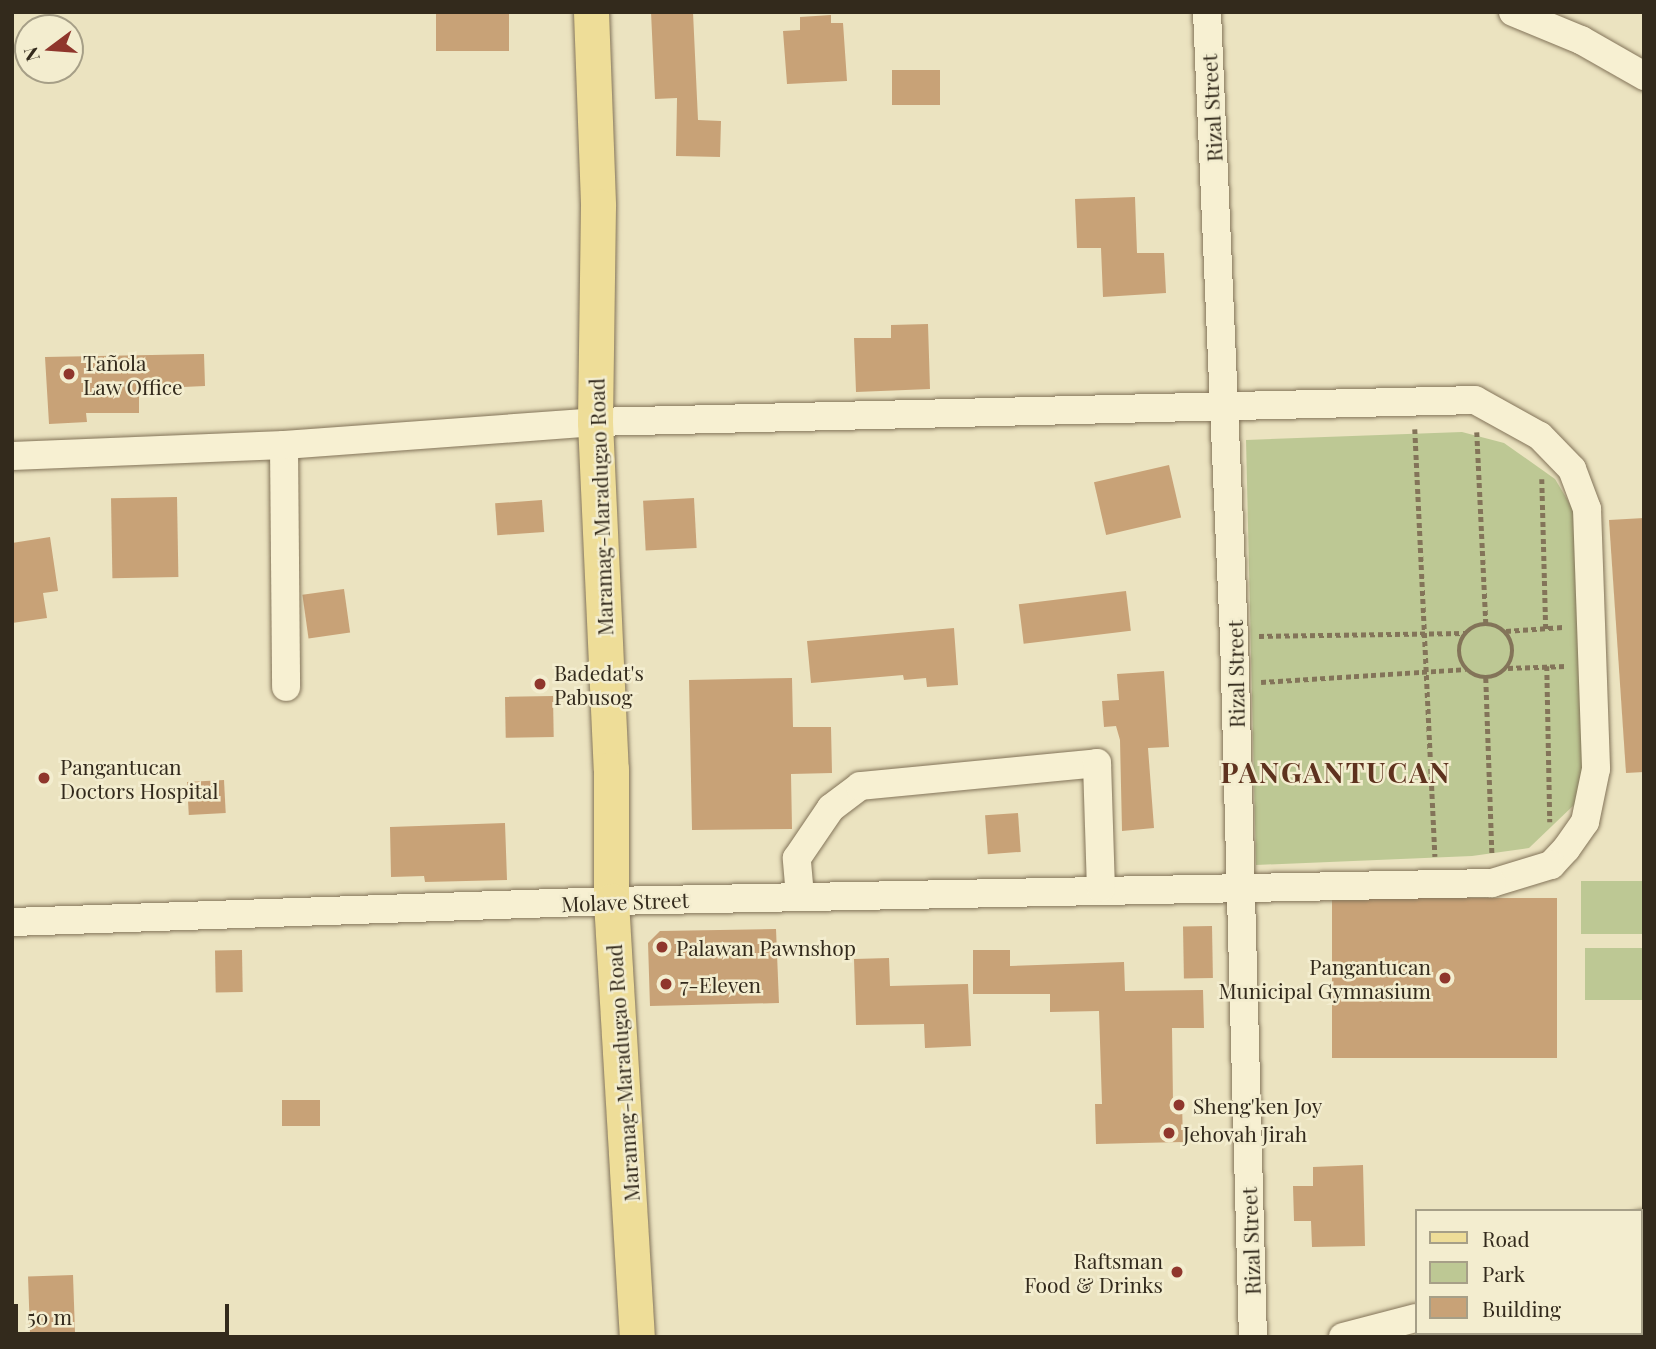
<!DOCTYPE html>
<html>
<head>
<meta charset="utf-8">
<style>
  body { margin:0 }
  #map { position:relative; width:1656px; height:1349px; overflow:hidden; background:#ebe3c0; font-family:"Playfair Display",serif }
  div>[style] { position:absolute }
  .green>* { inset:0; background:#bdc894; transform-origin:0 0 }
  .building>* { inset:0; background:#c8a277; transform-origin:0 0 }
  .path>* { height:4.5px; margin-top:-2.25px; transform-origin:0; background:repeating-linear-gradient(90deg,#837459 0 5px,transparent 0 8.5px) }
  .path>.ring { margin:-2.25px; padding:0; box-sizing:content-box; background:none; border:4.5px solid #837459; border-radius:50% }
  .roads { filter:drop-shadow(0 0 2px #837459) drop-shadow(0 0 2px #837459) }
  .minor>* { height:28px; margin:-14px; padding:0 14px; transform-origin:14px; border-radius:14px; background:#f7f0d2 }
  .major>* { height:35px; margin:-17.5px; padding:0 17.5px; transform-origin:17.5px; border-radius:17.5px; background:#eedd98 }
  .dots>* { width:19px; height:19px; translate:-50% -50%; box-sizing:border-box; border:4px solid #f3edcf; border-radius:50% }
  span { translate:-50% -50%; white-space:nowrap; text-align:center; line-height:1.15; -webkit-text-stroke:5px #f3edcf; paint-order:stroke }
  .street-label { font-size:21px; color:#332a1c }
  .poi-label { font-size:21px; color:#332a1c }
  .left { translate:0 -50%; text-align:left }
  .right { translate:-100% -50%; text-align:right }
  .district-label { font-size:28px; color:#5e321e; font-weight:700; letter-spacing:2px }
  .frame { position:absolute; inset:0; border:14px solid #332a1c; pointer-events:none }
  .legend { position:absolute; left:1415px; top:1209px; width:228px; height:126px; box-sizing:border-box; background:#f3edcf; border:2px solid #a69f87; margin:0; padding:9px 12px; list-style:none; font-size:21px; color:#332a1c }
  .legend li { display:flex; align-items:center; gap:14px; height:35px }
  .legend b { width:35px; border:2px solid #a69f87 }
  .north { position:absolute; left:14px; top:14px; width:70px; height:70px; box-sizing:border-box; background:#f3edcf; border:2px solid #a69f87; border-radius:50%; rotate:254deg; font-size:19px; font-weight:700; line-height:28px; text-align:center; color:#332a1c }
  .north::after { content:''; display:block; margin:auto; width:24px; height:32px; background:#8f362c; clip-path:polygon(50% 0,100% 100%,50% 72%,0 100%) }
  .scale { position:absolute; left:14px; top:1304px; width:215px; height:32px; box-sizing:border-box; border:4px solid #332a1c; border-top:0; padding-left:9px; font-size:21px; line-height:24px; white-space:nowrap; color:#332a1c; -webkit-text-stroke:5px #f3edcf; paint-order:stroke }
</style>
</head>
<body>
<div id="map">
  <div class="green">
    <i style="clip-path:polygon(1462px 432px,1504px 443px,1555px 479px,1576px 514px,1593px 743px,1576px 803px,1529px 848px,1472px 856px,1256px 865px,1246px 440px)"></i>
    <i style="left:1644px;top:881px;width:53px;height:63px;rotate:90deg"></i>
    <i style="left:1644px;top:948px;width:52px;height:59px;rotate:90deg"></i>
  </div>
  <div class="building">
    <i style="left:436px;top:12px;width:73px;height:39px"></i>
    <i style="clip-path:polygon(651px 12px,693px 12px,698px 120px,721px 121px,720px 157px,676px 156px,677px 98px,655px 99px)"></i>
    <i style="clip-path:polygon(831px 15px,831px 23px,843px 23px,847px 81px,787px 84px,783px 31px,800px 30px,800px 17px)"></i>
    <i style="left:892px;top:70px;width:48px;height:35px"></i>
    <i style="clip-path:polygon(1135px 197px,1137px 253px,1164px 253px,1166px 293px,1103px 297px,1101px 248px,1077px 248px,1075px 199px)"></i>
    <i style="clip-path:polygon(928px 324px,930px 389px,856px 392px,854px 338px,891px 338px,891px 325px)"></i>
    <i style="clip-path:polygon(204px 354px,205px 386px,139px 389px,139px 413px,86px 413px,87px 422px,49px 424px,45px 357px)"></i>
    <i style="left:1169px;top:465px;width:54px;height:77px;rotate:77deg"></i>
    <i style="left:177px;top:497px;width:80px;height:66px;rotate:89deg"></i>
    <i style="left:694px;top:498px;width:50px;height:51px;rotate:87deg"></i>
    <i style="left:542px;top:500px;width:32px;height:47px;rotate:86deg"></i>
    <i style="clip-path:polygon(1644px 518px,1644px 772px,1626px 773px,1609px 520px)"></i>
    <i style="clip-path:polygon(50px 537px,58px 591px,43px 593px,47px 618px,12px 623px,12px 543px)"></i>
    <i style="left:344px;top:589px;width:44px;height:42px;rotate:82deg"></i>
    <i style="left:1126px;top:591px;width:40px;height:108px;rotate:83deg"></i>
    <i style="clip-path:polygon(954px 628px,958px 685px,927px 687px,926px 678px,904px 680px,903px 675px,811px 683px,807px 641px)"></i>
    <i style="clip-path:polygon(1164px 671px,1169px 747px,1148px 748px,1154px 828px,1122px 831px,1120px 740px,1116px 726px,1104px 727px,1102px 701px,1119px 700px,1117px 674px)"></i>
    <i style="clip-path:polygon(792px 678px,793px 727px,831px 727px,832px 773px,791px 774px,792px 829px,692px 830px,689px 680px)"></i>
    <i style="left:553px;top:696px;width:41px;height:48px;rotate:89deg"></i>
    <i style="left:224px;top:780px;width:33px;height:37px;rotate:87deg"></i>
    <i style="left:1018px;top:813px;width:39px;height:33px;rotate:86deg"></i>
    <i style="clip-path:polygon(505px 823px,507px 880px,425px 882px,424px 876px,391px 877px,390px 827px)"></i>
    <i style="left:1557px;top:898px;width:160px;height:225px;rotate:90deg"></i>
    <i style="left:1212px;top:926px;width:52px;height:29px;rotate:89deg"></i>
    <i style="clip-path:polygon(776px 929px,779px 1003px,650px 1006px,648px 943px,660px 931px)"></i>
    <i style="left:242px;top:950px;width:42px;height:27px;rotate:89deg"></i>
    <i style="clip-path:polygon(973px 950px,1010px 950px,1010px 966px,1124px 962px,1125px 991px,1203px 990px,1204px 1028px,1172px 1028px,1173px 1102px,1182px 1102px,1183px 1142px,1096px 1144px,1095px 1104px,1102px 1104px,1099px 1011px,1050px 1012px,1050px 994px,973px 994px)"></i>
    <i style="clip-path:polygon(889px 958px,890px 986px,968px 984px,971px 1046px,925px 1048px,924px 1024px,856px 1025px,854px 959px)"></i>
    <i style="left:282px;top:1100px;width:38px;height:26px"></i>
    <i style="clip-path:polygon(1363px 1165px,1365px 1246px,1312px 1247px,1311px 1221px,1294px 1221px,1293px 1186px,1313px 1186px,1313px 1167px)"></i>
    <i style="left:73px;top:1275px;width:62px;height:45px;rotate:88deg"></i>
  </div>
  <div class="path">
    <i style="left:1415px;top:429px;width:428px;rotate:87.3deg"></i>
    <i style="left:1477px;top:432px;width:191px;rotate:87.3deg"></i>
    <i style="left:1542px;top:479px;width:150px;rotate:88.5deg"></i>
    <i class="ring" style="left:1459px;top:624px;width:49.5px;height:49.5px"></i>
    <i style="left:1506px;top:631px;width:57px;rotate:-4deg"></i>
    <i style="left:1259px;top:636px;width:206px;rotate:-0.8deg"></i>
    <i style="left:1547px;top:666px;width:156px;rotate:88.9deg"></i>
    <i style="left:1508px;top:668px;width:58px;rotate:-2deg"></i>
    <i style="left:1486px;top:678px;width:176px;rotate:88deg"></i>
    <i style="left:1261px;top:682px;width:205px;rotate:-3.6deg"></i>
  </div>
  <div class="roads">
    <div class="minor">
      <i style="left:1207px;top:12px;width:626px;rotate:87.53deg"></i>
      <i style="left:1234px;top:637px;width:700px;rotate:88.45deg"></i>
      <i style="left:1513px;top:12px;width:74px;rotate:22.4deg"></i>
      <i style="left:1581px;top:40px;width:73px;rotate:29.7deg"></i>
      <i style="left:284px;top:445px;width:242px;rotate:89.5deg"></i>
      <i style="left:12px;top:456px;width:272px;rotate:-2.3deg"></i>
      <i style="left:284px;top:445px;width:312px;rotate:-4.2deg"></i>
      <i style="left:595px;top:422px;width:880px;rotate:-1.43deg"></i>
      <i style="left:1475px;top:400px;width:74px;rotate:29deg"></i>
      <i style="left:1540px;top:436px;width:46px;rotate:45.9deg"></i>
      <i style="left:1572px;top:469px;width:43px;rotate:69.4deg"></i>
      <i style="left:1587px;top:509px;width:260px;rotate:88deg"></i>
      <i style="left:1596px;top:769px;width:54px;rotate:101.7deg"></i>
      <i style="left:1585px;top:822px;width:33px;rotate:125deg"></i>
      <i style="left:1566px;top:849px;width:22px;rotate:133deg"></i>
      <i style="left:1551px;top:865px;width:62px;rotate:163deg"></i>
      <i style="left:1492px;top:883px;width:881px;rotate:178.83deg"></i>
      <i style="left:611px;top:901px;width:599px;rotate:177.99deg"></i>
      <i style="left:800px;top:896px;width:38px;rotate:-95deg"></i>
      <i style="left:797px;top:858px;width:60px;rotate:-55.8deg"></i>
      <i style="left:831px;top:808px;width:36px;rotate:-37deg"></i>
      <i style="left:860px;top:786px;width:238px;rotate:-5.5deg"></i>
      <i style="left:1097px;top:763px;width:125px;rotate:88.2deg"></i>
      <i style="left:1640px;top:1225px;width:4px;rotate:-14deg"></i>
      <i style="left:1343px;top:1337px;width:75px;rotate:-14.6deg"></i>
    </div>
    <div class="major">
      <i style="left:591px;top:12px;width:194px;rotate:87.9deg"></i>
      <i style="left:598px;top:206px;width:216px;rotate:90.8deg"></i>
      <i style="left:595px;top:422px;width:347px;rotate:87.4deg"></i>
      <i style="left:611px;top:769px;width:132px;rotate:90deg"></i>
      <i style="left:611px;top:901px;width:437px;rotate:86.6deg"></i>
    </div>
  </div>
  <div class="dots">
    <i style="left:69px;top:374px;background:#8f362c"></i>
    <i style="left:540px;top:684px;background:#8f362c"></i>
    <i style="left:44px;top:778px;background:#8f362c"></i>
    <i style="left:662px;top:947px;background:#8f362c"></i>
    <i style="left:1445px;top:978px;background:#8f362c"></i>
    <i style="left:666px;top:984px;background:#8f362c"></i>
    <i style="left:1179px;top:1105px;background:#8f362c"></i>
    <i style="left:1169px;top:1133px;background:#8f362c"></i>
    <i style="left:1177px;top:1272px;background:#8f362c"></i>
  </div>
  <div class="street-label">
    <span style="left:1211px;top:108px;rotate:-93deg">Rizal Street</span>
    <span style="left:600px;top:507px;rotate:-92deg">Maramag-Maradugao Road</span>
    <span style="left:1235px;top:674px;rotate:-91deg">Rizal Street</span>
    <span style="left:625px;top:901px;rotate:-2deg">Molave Street</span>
    <span style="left:622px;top:1073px;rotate:-94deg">Maramag-Maradugao Road</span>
    <span style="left:1250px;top:1241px;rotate:-92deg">Rizal Street</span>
  </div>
  <div class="poi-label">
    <span class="left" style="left:83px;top:374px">Tañola<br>Law Office</span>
    <span class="left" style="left:554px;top:684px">Badedat's<br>Pabusog</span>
    <span class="left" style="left:60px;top:778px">Pangantucan<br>Doctors Hospital</span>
    <span class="left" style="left:676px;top:947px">Palawan Pawnshop</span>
    <span class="right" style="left:1431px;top:978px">Pangantucan<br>Municipal Gymnasium</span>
    <span class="left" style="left:680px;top:984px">7-Eleven</span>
    <span class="left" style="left:1193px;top:1105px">Sheng'ken Joy</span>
    <span class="left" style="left:1183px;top:1133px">Jehovah Jirah</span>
    <span class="right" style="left:1163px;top:1272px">Raftsman<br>Food &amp; Drinks</span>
  </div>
  <div class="district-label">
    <span style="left:1336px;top:772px">PANGANTUCAN</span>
  </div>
  <div class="frame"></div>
  <ul class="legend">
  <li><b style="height:9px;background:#eedd98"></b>Road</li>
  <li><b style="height:19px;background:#bdc894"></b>Park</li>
  <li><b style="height:19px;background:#c8a277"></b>Building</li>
  </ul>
  <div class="north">N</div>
  <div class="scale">50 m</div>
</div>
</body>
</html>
